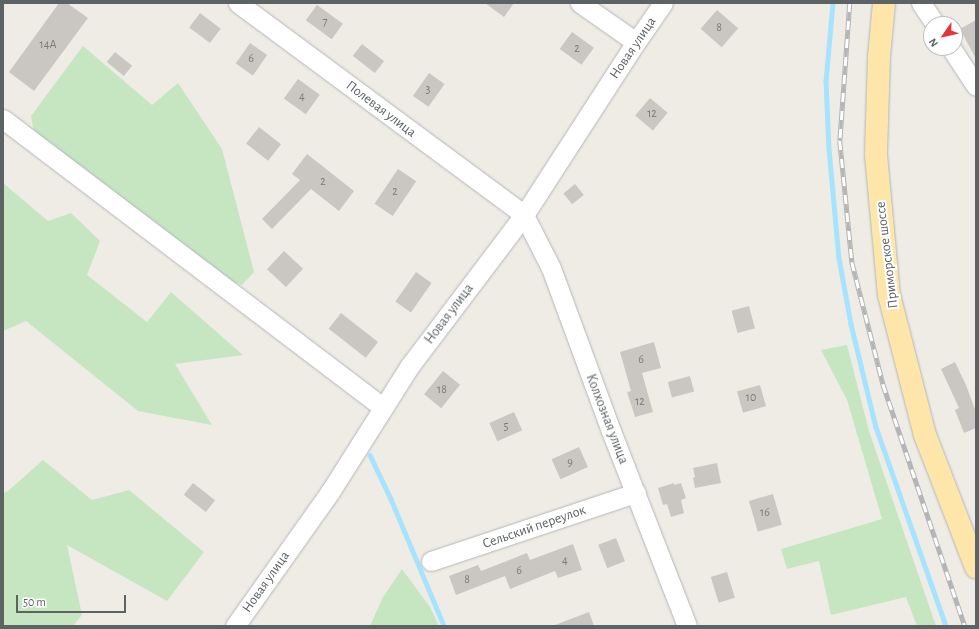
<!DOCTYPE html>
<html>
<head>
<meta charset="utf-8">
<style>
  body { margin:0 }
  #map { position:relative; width:979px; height:629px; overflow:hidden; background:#efece5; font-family:"Alegreya Sans",sans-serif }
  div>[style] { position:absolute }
  .green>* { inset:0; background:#c6e6c2 }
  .stream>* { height:4.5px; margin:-2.25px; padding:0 2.25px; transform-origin:2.25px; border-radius:2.25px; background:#a6e3fe }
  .building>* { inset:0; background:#cac7c2; transform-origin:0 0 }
  .roads { filter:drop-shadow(0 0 1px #b2b6ba) drop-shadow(0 0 1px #b2b6ba) }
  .minor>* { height:19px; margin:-9.5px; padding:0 9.5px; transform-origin:9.5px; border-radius:9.5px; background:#fff }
  .major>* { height:22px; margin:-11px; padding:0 11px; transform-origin:11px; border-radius:11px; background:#fee6ab }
  .rail>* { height:4.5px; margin-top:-2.25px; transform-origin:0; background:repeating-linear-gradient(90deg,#fff 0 9px,#b4b5b5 0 18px); box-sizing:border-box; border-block:1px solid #b4b5b5 }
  span { translate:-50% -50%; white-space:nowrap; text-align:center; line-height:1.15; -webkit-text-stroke:4px #fff; paint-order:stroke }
  .number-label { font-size:12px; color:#787b7c }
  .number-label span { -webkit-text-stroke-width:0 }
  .street-label { font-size:14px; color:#5d6265 }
  .frame { position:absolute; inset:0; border:4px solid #5d6265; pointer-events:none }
  .north { position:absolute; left:923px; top:16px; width:40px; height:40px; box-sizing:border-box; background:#fff; border:1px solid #bec0c1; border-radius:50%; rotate:236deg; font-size:11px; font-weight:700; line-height:16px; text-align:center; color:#5d6265 }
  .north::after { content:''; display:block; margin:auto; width:14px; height:18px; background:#e8323b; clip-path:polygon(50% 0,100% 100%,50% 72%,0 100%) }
  .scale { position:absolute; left:16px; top:595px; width:110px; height:18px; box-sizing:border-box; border:2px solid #5d6265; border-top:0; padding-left:5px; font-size:12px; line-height:14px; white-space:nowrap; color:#5d6265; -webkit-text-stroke:3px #fff; paint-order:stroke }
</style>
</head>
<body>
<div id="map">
  <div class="green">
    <i style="clip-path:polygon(83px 46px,152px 105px,178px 83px,222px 149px,254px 272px,242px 285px,225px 278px,129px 203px,90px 176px,34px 132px,31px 116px)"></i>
    <i style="clip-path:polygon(3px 183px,48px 221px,71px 213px,100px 241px,87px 275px,147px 322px,171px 292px,243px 355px,175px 364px,212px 425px,138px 411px,26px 321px,3px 331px)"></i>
    <i style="clip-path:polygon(847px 345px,869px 431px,936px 626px,917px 626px,906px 597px,831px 615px,819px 561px,787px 569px,781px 549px,882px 519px,847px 400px,821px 350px)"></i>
    <i style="clip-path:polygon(43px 460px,92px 500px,129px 490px,204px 552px,167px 601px,67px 545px,82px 615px,73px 626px,3px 626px,3px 493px,8px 491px)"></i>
    <i style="clip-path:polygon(402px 569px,430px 607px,439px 626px,370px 626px,383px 597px)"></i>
  </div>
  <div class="stream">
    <i style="left:833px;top:3px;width:78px;rotate:95.1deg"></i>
    <i style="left:826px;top:81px;width:68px;rotate:87.5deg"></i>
    <i style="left:829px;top:149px;width:109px;rotate:84.8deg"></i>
    <i style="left:839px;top:258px;width:67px;rotate:79.7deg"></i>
    <i style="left:851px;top:324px;width:106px;rotate:76.4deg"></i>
    <i style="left:876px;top:427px;width:211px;rotate:70.6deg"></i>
    <i style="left:370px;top:455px;width:49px;rotate:64.5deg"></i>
    <i style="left:391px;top:499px;width:138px;rotate:67.3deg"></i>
  </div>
  <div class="building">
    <i style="clip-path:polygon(59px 3px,67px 3px,88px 18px,34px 91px,9px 72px)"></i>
    <i style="clip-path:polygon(485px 3px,514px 3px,504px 17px)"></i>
    <i style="left:317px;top:5px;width:32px;height:19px;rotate:36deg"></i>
    <i style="left:717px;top:10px;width:28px;height:25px;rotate:41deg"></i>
    <i style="left:200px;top:13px;width:26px;height:18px;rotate:37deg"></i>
    <i style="clip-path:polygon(976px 20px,976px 59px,960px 29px)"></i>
    <i style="left:572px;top:32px;width:27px;height:21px;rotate:36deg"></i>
    <i style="left:250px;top:43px;width:21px;height:25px;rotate:35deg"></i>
    <i style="left:362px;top:44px;width:28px;height:15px;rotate:38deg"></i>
    <i style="left:115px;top:52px;width:22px;height:13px;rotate:39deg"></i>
    <i style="left:429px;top:73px;width:19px;height:28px;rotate:35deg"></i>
    <i style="left:298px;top:79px;width:27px;height:24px;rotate:36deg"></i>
    <i style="left:650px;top:98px;width:23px;height:23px;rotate:40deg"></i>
    <i style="left:259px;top:127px;width:28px;height:21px;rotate:38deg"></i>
    <i style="clip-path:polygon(307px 154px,354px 191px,339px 211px,311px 189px,272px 229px,262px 219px,300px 180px,292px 174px)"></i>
    <i style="left:398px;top:169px;width:22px;height:42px;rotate:34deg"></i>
    <i style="left:575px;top:184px;width:14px;height:15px;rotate:51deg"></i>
    <i style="left:284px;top:251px;width:26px;height:25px;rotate:43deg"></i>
    <i style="left:416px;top:272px;width:19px;height:36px;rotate:35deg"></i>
    <i style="left:749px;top:306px;width:23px;height:18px;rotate:75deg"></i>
    <i style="left:341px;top:313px;width:47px;height:20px;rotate:38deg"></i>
    <i style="clip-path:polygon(654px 342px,661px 368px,642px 373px,653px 412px,635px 417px,627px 392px,631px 391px,620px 352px)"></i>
    <i style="clip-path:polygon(955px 362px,966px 385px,976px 412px,976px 428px,964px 433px,955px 410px,959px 408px,941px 369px)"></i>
    <i style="left:443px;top:371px;width:22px;height:30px;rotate:39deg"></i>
    <i style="left:690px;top:376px;width:16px;height:23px;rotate:75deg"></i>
    <i style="left:760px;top:385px;width:22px;height:24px;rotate:74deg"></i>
    <i style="left:514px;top:412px;width:20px;height:27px;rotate:66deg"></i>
    <i style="left:579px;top:447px;width:22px;height:30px;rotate:66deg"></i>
    <i style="clip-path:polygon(717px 463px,721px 483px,695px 488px,693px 478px,695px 477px,693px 468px)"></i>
    <i style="left:193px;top:483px;width:28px;height:15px;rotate:38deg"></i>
    <i style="clip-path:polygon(674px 483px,674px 485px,681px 483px,686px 498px,681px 500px,684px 513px,671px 517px,667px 504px,663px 505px,658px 488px)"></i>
    <i style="left:773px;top:494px;width:32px;height:25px;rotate:74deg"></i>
    <i style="left:616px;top:538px;width:25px;height:19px;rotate:69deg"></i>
    <i style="clip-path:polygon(573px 544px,582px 570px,558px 578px,555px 571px,510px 589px,505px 576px,456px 595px,449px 576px,478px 565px,481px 571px,527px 553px,530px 560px)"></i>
    <i style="left:727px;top:572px;width:27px;height:17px;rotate:73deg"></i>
    <i style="clip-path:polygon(589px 612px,594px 626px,555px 626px,555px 625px)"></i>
  </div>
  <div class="roads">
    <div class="minor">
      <i style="left:238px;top:3px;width:356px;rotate:36.5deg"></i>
      <i style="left:524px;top:215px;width:59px;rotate:63deg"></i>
      <i style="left:551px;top:268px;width:174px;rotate:69.8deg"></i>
      <i style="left:611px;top:431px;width:209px;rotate:68.7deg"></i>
      <i style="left:580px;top:3px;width:68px;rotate:34.9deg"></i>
      <i style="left:921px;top:3px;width:25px;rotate:56deg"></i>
      <i style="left:951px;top:48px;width:45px;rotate:56.7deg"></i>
      <i style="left:3px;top:119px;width:477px;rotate:37.2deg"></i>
      <i style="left:431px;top:561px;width:216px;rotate:-18.4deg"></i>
      <i style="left:235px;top:626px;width:164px;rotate:-54.7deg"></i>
      <i style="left:330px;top:492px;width:148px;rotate:-57.7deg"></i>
      <i style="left:409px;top:367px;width:191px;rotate:-52.9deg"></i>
      <i style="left:524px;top:215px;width:206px;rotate:-57.1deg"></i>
      <i style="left:636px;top:42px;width:47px;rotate:-55.3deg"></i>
    </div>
    <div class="major">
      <i style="left:884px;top:3px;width:54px;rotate:95.3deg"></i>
      <i style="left:879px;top:57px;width:98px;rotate:91.8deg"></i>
      <i style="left:876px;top:155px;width:141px;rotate:84.7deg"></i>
      <i style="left:889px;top:295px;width:145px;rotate:75.6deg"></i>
      <i style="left:925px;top:435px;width:142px;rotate:68.9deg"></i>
    </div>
  </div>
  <div class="rail">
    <i style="left:850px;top:3px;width:138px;rotate:94.1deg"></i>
    <i style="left:840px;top:141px;width:122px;rotate:84.3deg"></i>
    <i style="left:852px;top:262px;width:126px;rotate:75.7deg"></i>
    <i style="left:883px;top:384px;width:256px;rotate:71.3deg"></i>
  </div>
  <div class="number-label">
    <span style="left:325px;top:22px">7</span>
    <span style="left:719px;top:28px">8</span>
    <span style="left:48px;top:45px">14А</span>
    <span style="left:577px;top:49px">2</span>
    <span style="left:251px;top:59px">6</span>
    <span style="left:428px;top:90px">3</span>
    <span style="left:302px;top:97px">4</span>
    <span style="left:652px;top:114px">12</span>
    <span style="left:323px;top:182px">2</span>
    <span style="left:395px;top:192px">2</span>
    <span style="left:641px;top:360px">6</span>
    <span style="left:442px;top:390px">18</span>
    <span style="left:751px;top:398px">10</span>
    <span style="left:640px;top:402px">12</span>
    <span style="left:506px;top:427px">5</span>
    <span style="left:570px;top:463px">9</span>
    <span style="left:765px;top:513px">16</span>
    <span style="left:565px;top:561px">4</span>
    <span style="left:519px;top:571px">6</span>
    <span style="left:467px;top:580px">8</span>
  </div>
  <div class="street-label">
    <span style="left:633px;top:48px;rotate:-56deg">Новая улица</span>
    <span style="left:381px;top:109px;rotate:37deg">Полевая улица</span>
    <span style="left:887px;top:255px;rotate:-97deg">Приморское шоссе</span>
    <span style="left:449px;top:314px;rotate:-53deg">Новая улица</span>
    <span style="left:607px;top:419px;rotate:69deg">Колхозная улица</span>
    <span style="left:534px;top:527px;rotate:-19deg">Сельский переулок</span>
    <span style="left:266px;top:582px;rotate:-55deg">Новая улица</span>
  </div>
  <div class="frame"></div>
  <div class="north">N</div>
  <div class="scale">50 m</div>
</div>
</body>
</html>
